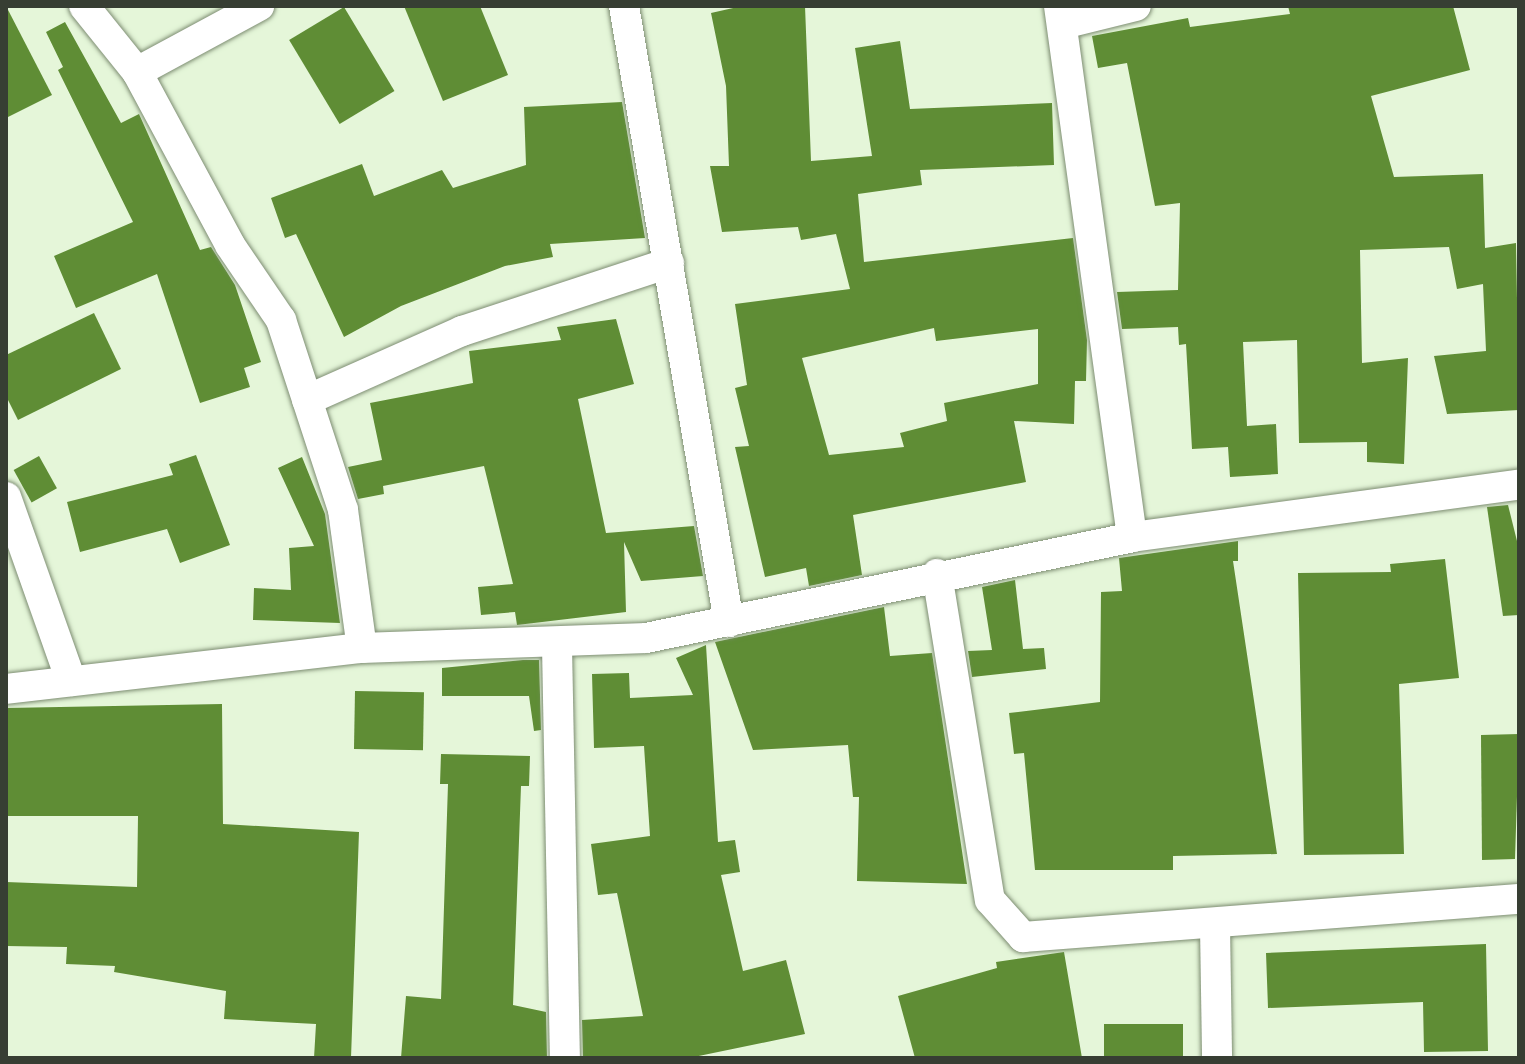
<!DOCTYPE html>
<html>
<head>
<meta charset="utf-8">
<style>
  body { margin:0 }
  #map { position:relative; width:1525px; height:1064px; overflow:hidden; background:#e5f6d9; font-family:"Fira Sans",sans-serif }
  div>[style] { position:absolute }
  .building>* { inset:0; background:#5f8d35; transform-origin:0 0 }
  .roads { filter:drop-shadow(0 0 2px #7d8d72) drop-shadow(0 0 2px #7d8d72) }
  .street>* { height:30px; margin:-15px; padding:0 15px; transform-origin:15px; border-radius:15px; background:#fff }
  span { translate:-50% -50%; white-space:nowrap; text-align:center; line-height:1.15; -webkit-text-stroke:8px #e5f6d9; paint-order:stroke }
  .frame { position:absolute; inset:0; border:8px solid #373e33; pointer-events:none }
</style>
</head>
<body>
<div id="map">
  <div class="building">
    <i style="clip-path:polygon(6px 6px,52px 95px,6px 118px)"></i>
    <i style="clip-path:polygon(404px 6px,480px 6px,508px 75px,443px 101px)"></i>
    <i style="clip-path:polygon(evenodd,742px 6px,805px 6px,811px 161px,872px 156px,855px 48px,900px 41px,910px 109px,1052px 103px,1054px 165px,920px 170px,922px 185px,858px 194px,864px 262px,1073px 238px,1087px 340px,1086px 381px,1075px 381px,1074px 424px,1014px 421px,1026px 482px,853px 515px,862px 575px,809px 586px,806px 568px,765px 577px,735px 447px,749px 446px,735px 388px,747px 385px,735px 304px,850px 289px,836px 234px,801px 240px,798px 227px,722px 232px,710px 166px,729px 166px,726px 86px,711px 13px,742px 6px,934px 328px,936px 341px,1038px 329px,1038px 384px,944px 403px,947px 421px,900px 433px,904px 447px,829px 455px,802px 358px,934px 328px)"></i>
    <i style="clip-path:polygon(1288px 6px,1453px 6px,1470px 70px,1371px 96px,1394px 177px,1483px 174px,1485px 248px,1516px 243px,1519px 410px,1447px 414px,1434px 356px,1486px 351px,1483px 284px,1457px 289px,1449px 247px,1360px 250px,1362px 363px,1408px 358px,1404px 464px,1367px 462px,1367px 442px,1299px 443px,1297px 340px,1243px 342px,1247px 426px,1276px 424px,1278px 474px,1230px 477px,1228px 447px,1192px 449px,1186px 344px,1179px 345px,1178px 327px,1122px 329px,1117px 292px,1178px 290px,1180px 203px,1155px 206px,1127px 63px,1098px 68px,1092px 36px,1188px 18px,1190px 27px,1290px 14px)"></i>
    <i style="left:344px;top:7px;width:98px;height:64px;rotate:59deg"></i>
    <i style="clip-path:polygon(65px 22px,121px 123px,139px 114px,200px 250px,211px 247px,235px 285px,261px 362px,244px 368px,250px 387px,200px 403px,157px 274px,76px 308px,54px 256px,133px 222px,58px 70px,63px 67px,46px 32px)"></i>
    <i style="clip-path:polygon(622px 102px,645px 238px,550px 244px,553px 257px,505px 266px,401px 306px,344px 337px,296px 234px,285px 238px,271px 198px,362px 164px,374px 196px,442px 170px,453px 188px,526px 165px,524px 107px)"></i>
    <i style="clip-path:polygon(94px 313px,121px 369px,18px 420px,6px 396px,6px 355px)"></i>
    <i style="clip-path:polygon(616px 319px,634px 384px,578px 399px,606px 533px,694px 526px,703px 576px,641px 581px,624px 542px,626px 612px,517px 625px,515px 612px,481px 615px,478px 587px,513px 584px,484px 466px,383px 486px,384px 494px,358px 499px,348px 467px,382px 460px,370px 403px,473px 383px,469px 351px,561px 340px,557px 327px)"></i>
    <i style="clip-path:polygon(196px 455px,230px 545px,180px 563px,167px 529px,80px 552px,67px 502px,173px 475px,169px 464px)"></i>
    <i style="left:39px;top:456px;width:37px;height:29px;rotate:61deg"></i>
    <i style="clip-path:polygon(302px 457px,325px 514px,340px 623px,253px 620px,254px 588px,291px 590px,289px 548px,314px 546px,278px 468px)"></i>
    <i style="clip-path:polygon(1508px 505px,1519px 549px,1519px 615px,1503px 616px,1487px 507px)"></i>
    <i style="clip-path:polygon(1238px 541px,1238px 561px,1233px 561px,1277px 854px,1173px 856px,1173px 870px,1035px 870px,1024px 753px,1014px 754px,1009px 713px,1100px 702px,1101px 592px,1122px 591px,1119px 558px)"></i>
    <i style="clip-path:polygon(1445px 559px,1459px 678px,1399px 684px,1404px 854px,1304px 855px,1298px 573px,1391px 572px,1390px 564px)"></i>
    <i style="clip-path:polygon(1015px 580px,1023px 649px,1044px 648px,1046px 669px,972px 677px,968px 651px,992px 650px,982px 587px)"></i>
    <i style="clip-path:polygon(884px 607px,890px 656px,932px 653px,967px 884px,857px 881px,859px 797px,853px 797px,848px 745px,753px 750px,715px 642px)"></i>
    <i style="clip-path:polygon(706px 645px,718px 842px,735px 840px,740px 872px,721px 875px,743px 971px,786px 960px,805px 1034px,689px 1058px,583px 1058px,582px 1020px,643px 1016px,617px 893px,598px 895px,591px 844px,650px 836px,644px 746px,594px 748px,592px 674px,629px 673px,630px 698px,693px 695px,676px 658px)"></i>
    <i style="clip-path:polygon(523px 660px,539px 660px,541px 730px,534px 731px,529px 696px,442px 696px,442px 668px)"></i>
    <i style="left:355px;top:691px;width:69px;height:58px;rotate:1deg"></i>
    <i style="clip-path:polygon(222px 704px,223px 824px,359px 832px,351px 1058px,314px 1058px,316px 1024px,224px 1019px,226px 991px,114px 972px,115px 966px,66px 964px,67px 947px,6px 946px,6px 882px,137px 887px,138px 816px,6px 816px,6px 708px)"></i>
    <i style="clip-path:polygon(1519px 734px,1515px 859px,1482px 860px,1481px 735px)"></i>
    <i style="clip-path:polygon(441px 754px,530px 756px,529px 786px,521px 786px,513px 1005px,546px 1012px,547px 1058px,401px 1058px,406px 996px,441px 999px,448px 784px,440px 784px)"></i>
    <i style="clip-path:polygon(1486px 944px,1488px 1051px,1424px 1052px,1423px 1002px,1268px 1008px,1266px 953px)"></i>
    <i style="clip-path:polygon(1064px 952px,1082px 1058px,915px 1058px,898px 996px,997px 968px,996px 962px)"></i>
    <i style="left:1183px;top:1024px;width:34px;height:79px;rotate:90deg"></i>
  </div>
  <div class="roads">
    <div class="street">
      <i style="left:84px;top:6px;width:85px;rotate:51.2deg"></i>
      <i style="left:137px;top:72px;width:196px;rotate:61.7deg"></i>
      <i style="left:230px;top:245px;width:91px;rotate:55.8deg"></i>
      <i style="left:281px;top:320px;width:200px;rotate:71.9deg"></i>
      <i style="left:343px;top:510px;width:139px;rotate:82.2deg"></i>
      <i style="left:624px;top:6px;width:625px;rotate:80.33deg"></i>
      <i style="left:1059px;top:6px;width:536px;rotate:82.17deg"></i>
      <i style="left:1063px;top:24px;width:75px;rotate:-13.9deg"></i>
      <i style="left:137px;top:72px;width:139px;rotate:-28.4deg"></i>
      <i style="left:307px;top:400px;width:170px;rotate:-24deg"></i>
      <i style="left:462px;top:331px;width:218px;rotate:-18.2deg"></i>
      <i style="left:6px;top:497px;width:195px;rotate:70.5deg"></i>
      <i style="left:937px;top:574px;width:330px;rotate:80.8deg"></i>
      <i style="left:990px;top:900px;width:50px;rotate:48.3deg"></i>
      <i style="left:1023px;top:937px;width:497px;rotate:-4.4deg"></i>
      <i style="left:557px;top:646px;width:412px;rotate:88.9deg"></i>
      <i style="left:6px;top:689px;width:358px;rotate:-6.6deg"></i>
      <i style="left:362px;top:648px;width:284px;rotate:-2deg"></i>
      <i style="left:646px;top:638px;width:496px;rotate:-11.7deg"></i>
      <i style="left:1132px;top:537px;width:390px;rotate:-7.7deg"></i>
      <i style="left:1215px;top:926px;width:132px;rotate:89.1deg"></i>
    </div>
  </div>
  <div class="frame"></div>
</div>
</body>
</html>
